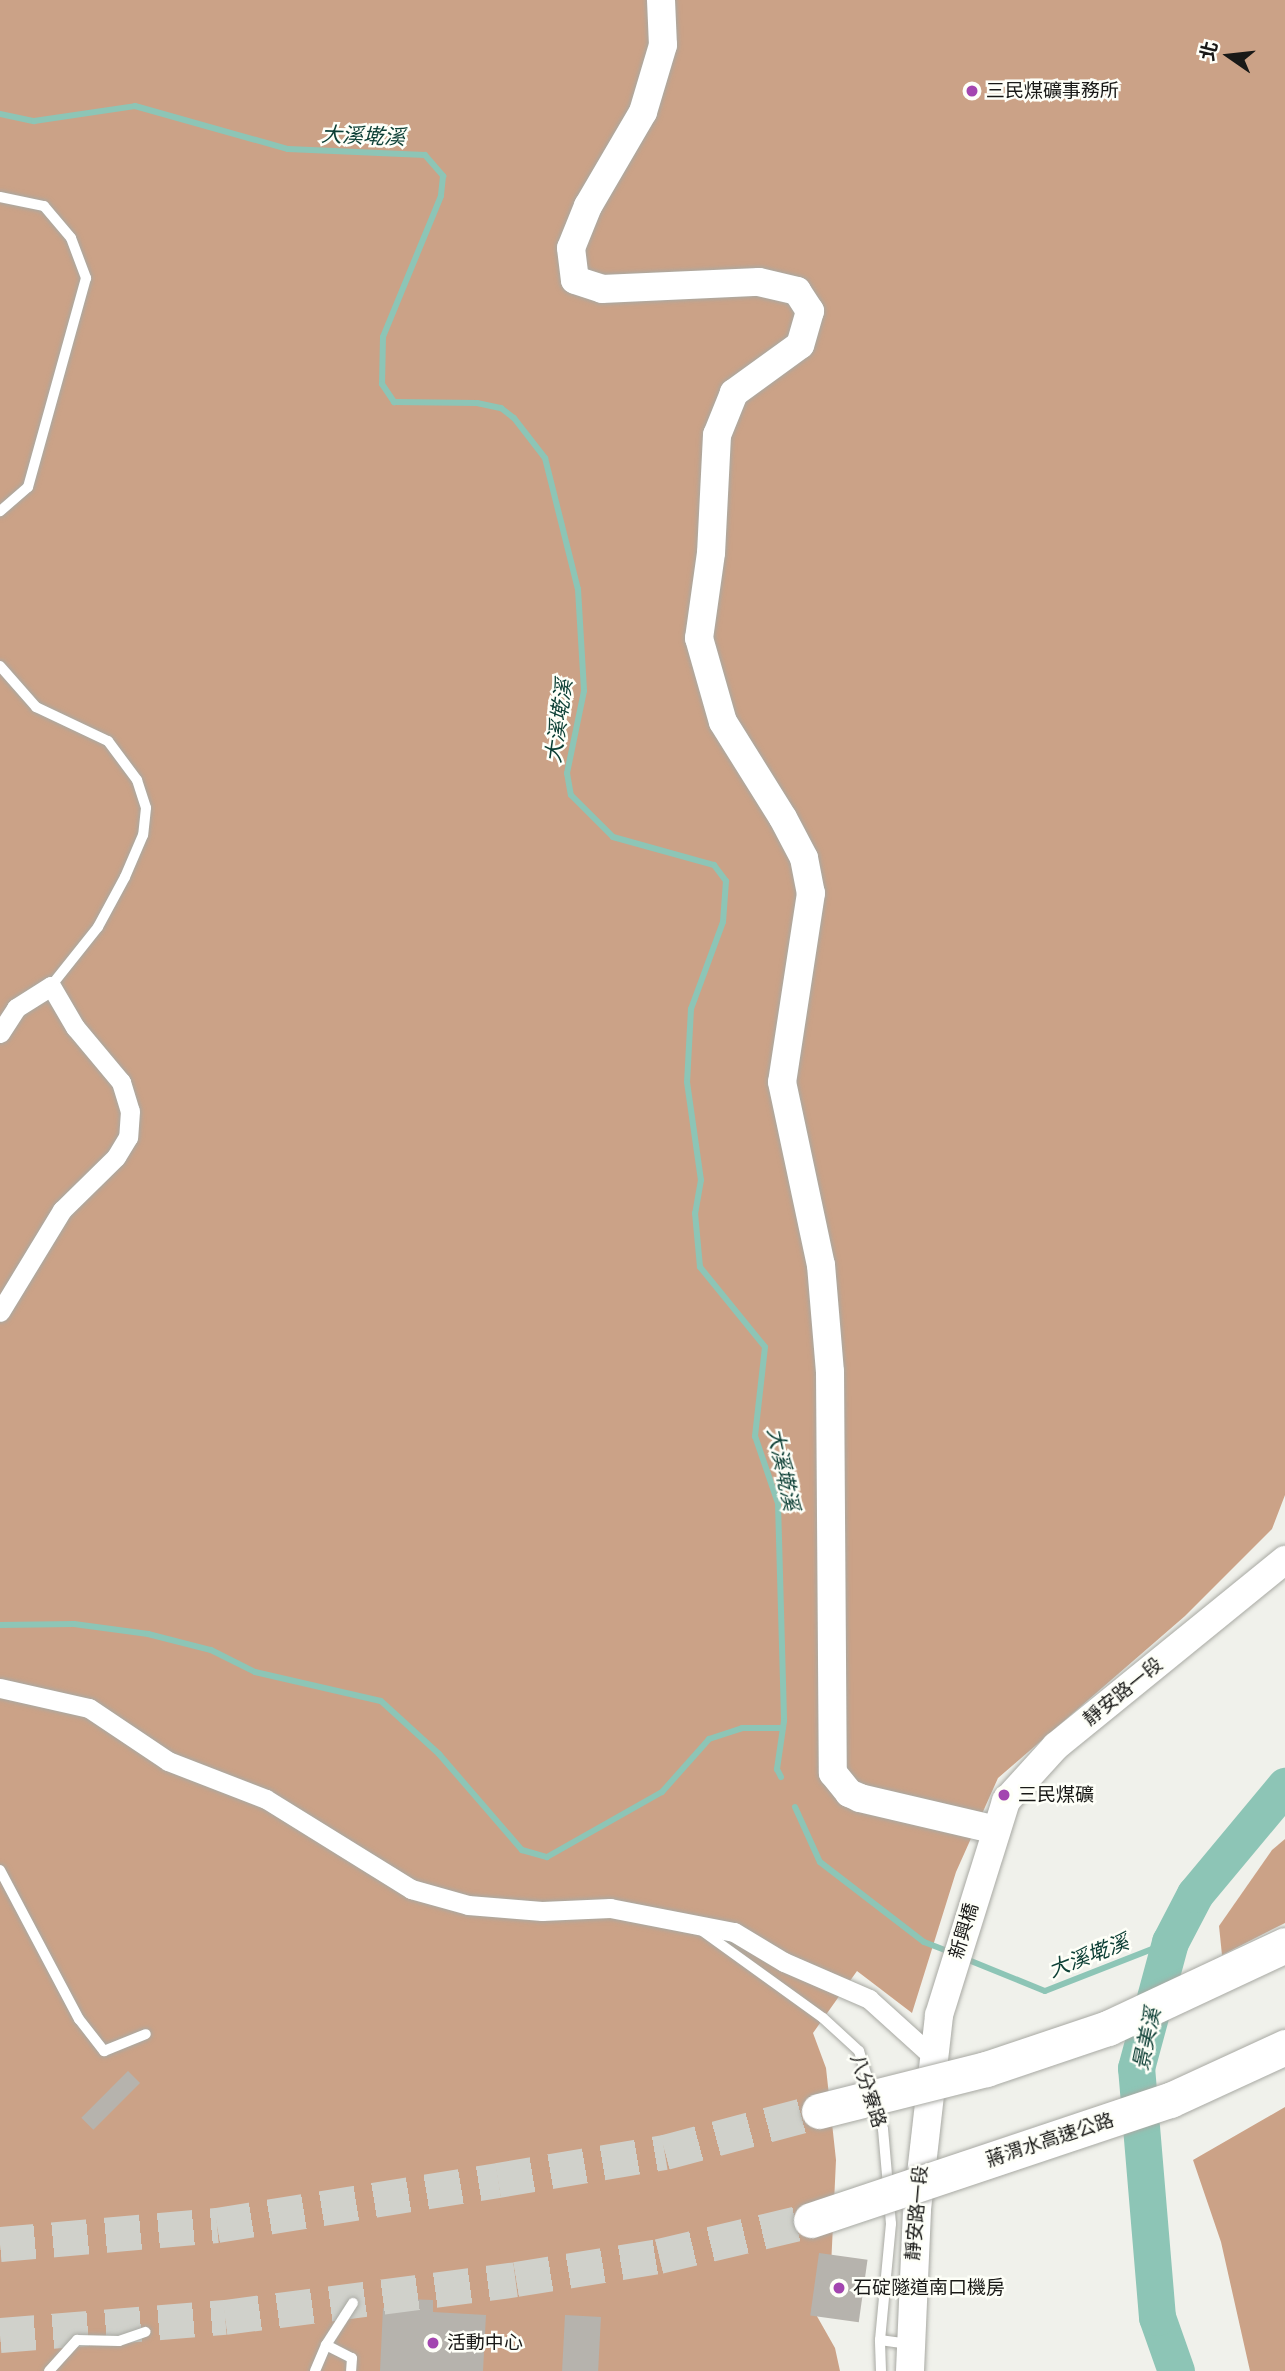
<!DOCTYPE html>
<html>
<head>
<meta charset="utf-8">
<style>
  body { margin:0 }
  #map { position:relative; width:1285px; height:2371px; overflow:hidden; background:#f0f1eb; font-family:"Noto Sans","Noto Sans TC",sans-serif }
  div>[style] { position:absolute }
  .forest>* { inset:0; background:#cba287 }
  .stream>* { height:6px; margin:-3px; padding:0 3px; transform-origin:3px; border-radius:3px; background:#8dc5b6 }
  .river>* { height:37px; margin:-18.5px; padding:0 18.5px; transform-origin:18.5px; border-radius:18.5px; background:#8dc5b6 }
  .building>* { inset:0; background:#b6b3ad; transform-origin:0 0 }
  .highway-tunnel>* { height:35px; margin-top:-17.5px; transform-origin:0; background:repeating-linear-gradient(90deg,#d0d1cb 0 35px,transparent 0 53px) }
  .roads { filter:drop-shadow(0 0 2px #a8a9a3) drop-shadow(0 0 2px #a8a9a3) }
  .lane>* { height:10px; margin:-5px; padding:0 5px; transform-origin:5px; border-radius:5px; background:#fff }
  .street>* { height:19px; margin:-9.5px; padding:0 9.5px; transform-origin:9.5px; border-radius:9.5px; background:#fff }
  .secondary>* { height:28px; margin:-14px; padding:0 14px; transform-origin:14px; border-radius:14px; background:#fff }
  .bridges { filter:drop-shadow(0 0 2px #a8a9a3) drop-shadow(0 0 2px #a8a9a3) }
  .highway-bridge>* { height:35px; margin:-17.5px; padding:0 17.5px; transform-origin:17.5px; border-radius:17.5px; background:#fff }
  .dots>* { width:19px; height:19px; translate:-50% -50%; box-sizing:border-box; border:4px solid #fefff8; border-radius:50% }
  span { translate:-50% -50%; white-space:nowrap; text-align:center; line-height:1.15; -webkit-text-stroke:5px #fefff8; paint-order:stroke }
  .poi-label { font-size:19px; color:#191917 }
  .left { translate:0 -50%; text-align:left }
  .street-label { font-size:19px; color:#191917 }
  .water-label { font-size:21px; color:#0e4036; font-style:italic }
  .north { position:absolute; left:1194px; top:21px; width:70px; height:70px; -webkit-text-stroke:5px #fefff8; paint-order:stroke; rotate:284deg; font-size:19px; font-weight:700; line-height:28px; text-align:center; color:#191917 }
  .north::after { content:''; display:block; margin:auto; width:24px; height:32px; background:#191917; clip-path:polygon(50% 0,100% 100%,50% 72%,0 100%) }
</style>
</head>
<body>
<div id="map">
  <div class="forest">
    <i style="clip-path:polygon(0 0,1285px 0,1285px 1495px,1272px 1529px,1185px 1616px,998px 1778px,956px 1872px,912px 2013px,857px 1971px,813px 2033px,826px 2068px,836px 2160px,831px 2267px,814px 2311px,835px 2348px,840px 2371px,0 2371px)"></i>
    <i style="clip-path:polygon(1285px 1839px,1285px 1923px,1222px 1955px,1219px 1926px,1272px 1850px)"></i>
    <i style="clip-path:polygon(1285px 2107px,1285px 2371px,1250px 2371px,1221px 2242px,1193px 2160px)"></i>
  </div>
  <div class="stream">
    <i style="left:0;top:114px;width:35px;rotate:12deg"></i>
    <i style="left:34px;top:121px;width:102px;rotate:-8.4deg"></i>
    <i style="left:135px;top:106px;width:159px;rotate:15.7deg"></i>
    <i style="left:288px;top:149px;width:137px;rotate:2.5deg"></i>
    <i style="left:425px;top:155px;width:28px;rotate:49deg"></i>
    <i style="left:443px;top:176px;width:20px;rotate:96deg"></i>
    <i style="left:441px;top:196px;width:152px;rotate:112.4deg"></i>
    <i style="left:383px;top:337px;width:47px;rotate:91.2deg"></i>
    <i style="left:382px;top:384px;width:22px;rotate:56deg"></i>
    <i style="left:394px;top:402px;width:83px;rotate:0.7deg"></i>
    <i style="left:477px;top:403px;width:25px;rotate:12deg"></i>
    <i style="left:501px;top:408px;width:16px;rotate:38deg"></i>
    <i style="left:514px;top:418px;width:51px;rotate:52.2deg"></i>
    <i style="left:545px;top:458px;width:135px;rotate:75.9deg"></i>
    <i style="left:578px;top:589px;width:102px;rotate:86.6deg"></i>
    <i style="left:584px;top:691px;width:84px;rotate:101.7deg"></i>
    <i style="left:567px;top:773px;width:22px;rotate:80deg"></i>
    <i style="left:571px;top:795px;width:59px;rotate:45deg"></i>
    <i style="left:613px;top:837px;width:105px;rotate:15.5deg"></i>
    <i style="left:714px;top:865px;width:20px;rotate:53deg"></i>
    <i style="left:726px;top:881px;width:41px;rotate:94.2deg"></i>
    <i style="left:723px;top:922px;width:93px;rotate:110.2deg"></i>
    <i style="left:691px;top:1009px;width:73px;rotate:93.1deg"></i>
    <i style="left:687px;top:1082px;width:99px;rotate:81.9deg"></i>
    <i style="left:701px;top:1180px;width:34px;rotate:100deg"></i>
    <i style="left:695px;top:1213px;width:54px;rotate:84.7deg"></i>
    <i style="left:700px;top:1267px;width:103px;rotate:50.9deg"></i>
    <i style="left:765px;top:1347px;width:90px;rotate:96.4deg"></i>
    <i style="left:755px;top:1436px;width:71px;rotate:71.1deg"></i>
    <i style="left:778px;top:1503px;width:218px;rotate:88.4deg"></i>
    <i style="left:784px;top:1721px;width:49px;rotate:98.3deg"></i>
    <i style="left:777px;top:1769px;width:9px;rotate:63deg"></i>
    <i style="left:0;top:1625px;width:74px;rotate:-0.8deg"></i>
    <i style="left:74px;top:1624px;width:75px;rotate:7.7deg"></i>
    <i style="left:148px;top:1634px;width:65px;rotate:14.3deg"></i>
    <i style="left:211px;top:1650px;width:49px;rotate:26.6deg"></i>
    <i style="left:255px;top:1672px;width:129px;rotate:13deg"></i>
    <i style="left:381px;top:1701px;width:79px;rotate:42.4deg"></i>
    <i style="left:439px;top:1754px;width:127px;rotate:49.2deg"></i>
    <i style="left:522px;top:1850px;width:26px;rotate:16deg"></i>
    <i style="left:547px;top:1857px;width:132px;rotate:-29.5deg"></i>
    <i style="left:662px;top:1792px;width:71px;rotate:-48.4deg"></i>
    <i style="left:709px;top:1739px;width:35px;rotate:-18deg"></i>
    <i style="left:742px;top:1728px;width:41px"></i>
    <i style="left:795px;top:1807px;width:60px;rotate:65.6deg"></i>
    <i style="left:820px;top:1862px;width:131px;rotate:37.6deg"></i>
    <i style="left:924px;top:1942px;width:30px;rotate:21deg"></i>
    <i style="left:966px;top:1959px;width:85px;rotate:22.1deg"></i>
    <i style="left:1045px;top:1991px;width:134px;rotate:-21.4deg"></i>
  </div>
  <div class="river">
    <i style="left:1176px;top:2371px;width:57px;rotate:-109.4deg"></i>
    <i style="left:1157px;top:2317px;width:250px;rotate:-94.8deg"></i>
    <i style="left:1136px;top:2068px;width:131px;rotate:-74.9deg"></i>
    <i style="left:1170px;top:1942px;width:54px;rotate:-62.5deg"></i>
    <i style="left:1195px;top:1894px;width:141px;rotate:-50.2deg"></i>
  </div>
  <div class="building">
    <i style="left:128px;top:2071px;width:17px;height:66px;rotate:45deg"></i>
    <i style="left:819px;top:2253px;width:49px;height:63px;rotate:8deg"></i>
    <i style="clip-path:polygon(407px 2299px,433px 2300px,433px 2312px,486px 2315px,483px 2371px,380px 2371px,383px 2308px,407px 2309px)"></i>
    <i style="left:565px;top:2315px;width:36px;height:56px;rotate:3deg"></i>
  </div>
  <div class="highway-tunnel">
    <i style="left:0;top:2244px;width:218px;rotate:-5deg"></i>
    <i style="left:217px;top:2225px;width:285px;rotate:-9.1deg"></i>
    <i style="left:498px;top:2180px;width:169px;rotate:-9.5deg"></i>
    <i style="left:665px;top:2152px;width:159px;rotate:-14.9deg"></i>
    <i style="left:0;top:2335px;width:226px;rotate:-4.6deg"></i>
    <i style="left:225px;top:2317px;width:293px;rotate:-7.4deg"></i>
    <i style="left:516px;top:2279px;width:145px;rotate:-9.1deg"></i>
    <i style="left:659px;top:2256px;width:156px;rotate:-13.3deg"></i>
  </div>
  <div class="roads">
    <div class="lane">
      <i style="left:0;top:197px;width:45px;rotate:11.6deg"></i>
      <i style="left:44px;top:206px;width:42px;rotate:49.8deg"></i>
      <i style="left:71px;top:238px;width:43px;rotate:69.4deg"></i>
      <i style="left:86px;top:278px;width:217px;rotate:105.5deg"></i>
      <i style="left:28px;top:487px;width:37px;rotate:139deg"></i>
      <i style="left:0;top:666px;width:55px;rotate:48.7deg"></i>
      <i style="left:36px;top:707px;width:80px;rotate:25.3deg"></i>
      <i style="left:108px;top:741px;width:49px;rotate:53.4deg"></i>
      <i style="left:137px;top:780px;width:29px;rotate:72deg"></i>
      <i style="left:146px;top:808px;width:27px;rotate:96deg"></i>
      <i style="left:143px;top:835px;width:46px;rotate:113.2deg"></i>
      <i style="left:125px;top:877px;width:57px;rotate:118.4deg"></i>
      <i style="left:98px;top:927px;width:75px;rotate:128.5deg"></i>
      <i style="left:0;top:1870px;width:169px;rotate:62.1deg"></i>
      <i style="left:79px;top:2019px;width:41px;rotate:52deg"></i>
      <i style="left:104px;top:2051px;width:45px;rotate:-22deg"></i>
      <i style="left:701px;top:1930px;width:150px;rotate:35.8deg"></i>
      <i style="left:823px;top:2018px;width:49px;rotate:42.5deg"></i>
      <i style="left:859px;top:2051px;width:82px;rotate:72.9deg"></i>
      <i style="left:883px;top:2129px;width:57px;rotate:85deg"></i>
      <i style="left:880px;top:2340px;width:117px;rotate:-84.6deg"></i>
      <i style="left:891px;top:2224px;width:23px;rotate:-95deg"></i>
      <i style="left:326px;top:2345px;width:50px;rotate:-57.3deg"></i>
      <i style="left:49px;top:2371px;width:42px;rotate:-47.9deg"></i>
      <i style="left:77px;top:2340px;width:42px;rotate:1.4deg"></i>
      <i style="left:119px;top:2341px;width:28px;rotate:-19deg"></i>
      <i style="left:315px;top:2371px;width:28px;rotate:-67deg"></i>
      <i style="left:326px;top:2345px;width:29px;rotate:27deg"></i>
      <i style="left:352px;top:2358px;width:13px;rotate:94deg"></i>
      <i style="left:881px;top:2371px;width:31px;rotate:-92deg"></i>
      <i style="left:880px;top:2340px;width:29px;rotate:8deg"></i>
    </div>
    <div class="street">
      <i style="left:0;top:1033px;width:30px;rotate:-57deg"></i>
      <i style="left:16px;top:1008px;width:41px;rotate:-32.2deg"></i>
      <i style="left:51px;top:986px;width:48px;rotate:59.7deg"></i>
      <i style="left:75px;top:1027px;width:72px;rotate:50.1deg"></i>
      <i style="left:121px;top:1082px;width:30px;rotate:73deg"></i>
      <i style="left:130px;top:1111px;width:26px;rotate:94deg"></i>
      <i style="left:128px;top:1137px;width:23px;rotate:121deg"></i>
      <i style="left:116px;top:1157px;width:76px;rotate:135.5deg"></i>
      <i style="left:62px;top:1210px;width:119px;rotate:121.3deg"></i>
      <i style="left:0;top:1688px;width:91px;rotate:12.7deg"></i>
      <i style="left:89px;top:1708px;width:95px;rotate:33.9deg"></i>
      <i style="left:168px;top:1761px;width:105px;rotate:21.2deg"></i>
      <i style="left:266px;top:1799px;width:171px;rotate:31.8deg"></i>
      <i style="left:411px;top:1889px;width:59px;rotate:15.7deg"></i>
      <i style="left:468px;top:1905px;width:74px;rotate:4.6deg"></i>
      <i style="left:542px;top:1911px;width:68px;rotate:-2.5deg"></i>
      <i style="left:610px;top:1908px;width:126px;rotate:11deg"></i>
      <i style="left:734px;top:1932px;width:58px;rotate:31deg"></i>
      <i style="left:784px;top:1962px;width:93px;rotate:23.5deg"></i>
      <i style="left:869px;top:1999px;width:85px;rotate:42.1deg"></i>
    </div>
    <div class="secondary">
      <i style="left:661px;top:0;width:45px;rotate:87.5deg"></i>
      <i style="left:663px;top:45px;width:70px;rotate:106.6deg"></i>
      <i style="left:643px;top:112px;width:109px;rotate:120.3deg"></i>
      <i style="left:588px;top:206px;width:45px;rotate:112deg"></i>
      <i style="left:571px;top:248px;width:32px;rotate:83deg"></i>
      <i style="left:575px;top:280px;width:28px;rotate:18deg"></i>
      <i style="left:602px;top:289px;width:157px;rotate:-2.6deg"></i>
      <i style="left:759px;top:282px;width:39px;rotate:13deg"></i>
      <i style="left:797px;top:291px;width:24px;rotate:57deg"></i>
      <i style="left:810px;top:311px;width:35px;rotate:106deg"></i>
      <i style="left:800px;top:345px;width:82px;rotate:144deg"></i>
      <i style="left:734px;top:393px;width:45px;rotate:112deg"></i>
      <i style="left:717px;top:435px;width:118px;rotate:92.9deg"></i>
      <i style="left:711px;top:553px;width:86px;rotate:98deg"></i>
      <i style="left:699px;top:638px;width:87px;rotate:74.1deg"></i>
      <i style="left:723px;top:722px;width:113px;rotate:58deg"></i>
      <i style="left:783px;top:818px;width:45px;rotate:62.3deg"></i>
      <i style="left:804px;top:858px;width:36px;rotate:79deg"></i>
      <i style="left:811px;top:893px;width:191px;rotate:98.7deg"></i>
      <i style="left:782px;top:1082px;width:187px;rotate:78deg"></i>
      <i style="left:821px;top:1265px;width:107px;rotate:85.2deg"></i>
      <i style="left:830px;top:1372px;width:401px;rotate:89.6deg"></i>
      <i style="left:833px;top:1773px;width:26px;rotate:51deg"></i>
      <i style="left:849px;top:1793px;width:12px;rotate:24deg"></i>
      <i style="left:860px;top:1798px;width:140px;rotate:13.2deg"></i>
      <i style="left:910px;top:2371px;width:162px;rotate:-87.5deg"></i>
      <i style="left:917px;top:2209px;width:195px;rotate:-83.5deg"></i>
      <i style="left:939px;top:2015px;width:224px;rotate:-72.6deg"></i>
      <i style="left:1006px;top:1801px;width:74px;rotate:-47.7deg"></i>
      <i style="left:1056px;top:1746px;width:295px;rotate:-39.1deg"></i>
    </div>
  </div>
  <div class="bridges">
    <div class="highway-bridge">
      <i style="left:819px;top:2111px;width:172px;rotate:-14.1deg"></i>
      <i style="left:986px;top:2069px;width:129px;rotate:-18.6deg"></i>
      <i style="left:1108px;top:2028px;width:195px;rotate:-25.1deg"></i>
      <i style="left:811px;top:2220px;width:379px;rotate:-18.5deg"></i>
      <i style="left:1170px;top:2100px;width:127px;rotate:-24.7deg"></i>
    </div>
  </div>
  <div class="dots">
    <i style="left:972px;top:91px;background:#a346b0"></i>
    <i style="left:1004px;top:1795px;background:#a346b0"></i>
    <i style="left:839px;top:2288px;background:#a346b0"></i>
    <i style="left:433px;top:2343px;background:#a346b0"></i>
  </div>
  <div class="poi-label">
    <span class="left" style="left:986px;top:91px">三民煤礦事務所</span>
    <span class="left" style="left:1018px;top:1795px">三民煤礦</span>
    <span class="left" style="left:853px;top:2288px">石碇隧道南口機房</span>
    <span class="left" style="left:447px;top:2343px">活動中心</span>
  </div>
  <div class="street-label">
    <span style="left:1123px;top:1692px;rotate:-39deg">靜安路一段</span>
    <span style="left:964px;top:1931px;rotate:-73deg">新興橋</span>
    <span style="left:868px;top:2091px;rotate:72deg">八分寮路</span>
    <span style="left:1050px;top:2140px;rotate:-18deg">蔣渭水高速公路</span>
    <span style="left:917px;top:2213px;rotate:-85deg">靜安路一段</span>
  </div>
  <div class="water-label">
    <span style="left:363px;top:135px;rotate:2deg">大溪墘溪</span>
    <span style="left:558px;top:721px;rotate:-82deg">大溪墘溪</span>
    <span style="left:784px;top:1469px;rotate:78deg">大溪墘溪</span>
    <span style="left:1088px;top:1955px;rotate:-21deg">大溪墘溪</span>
    <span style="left:1146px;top:2039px;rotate:-78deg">景美溪</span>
  </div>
  <div class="north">北</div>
</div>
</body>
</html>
